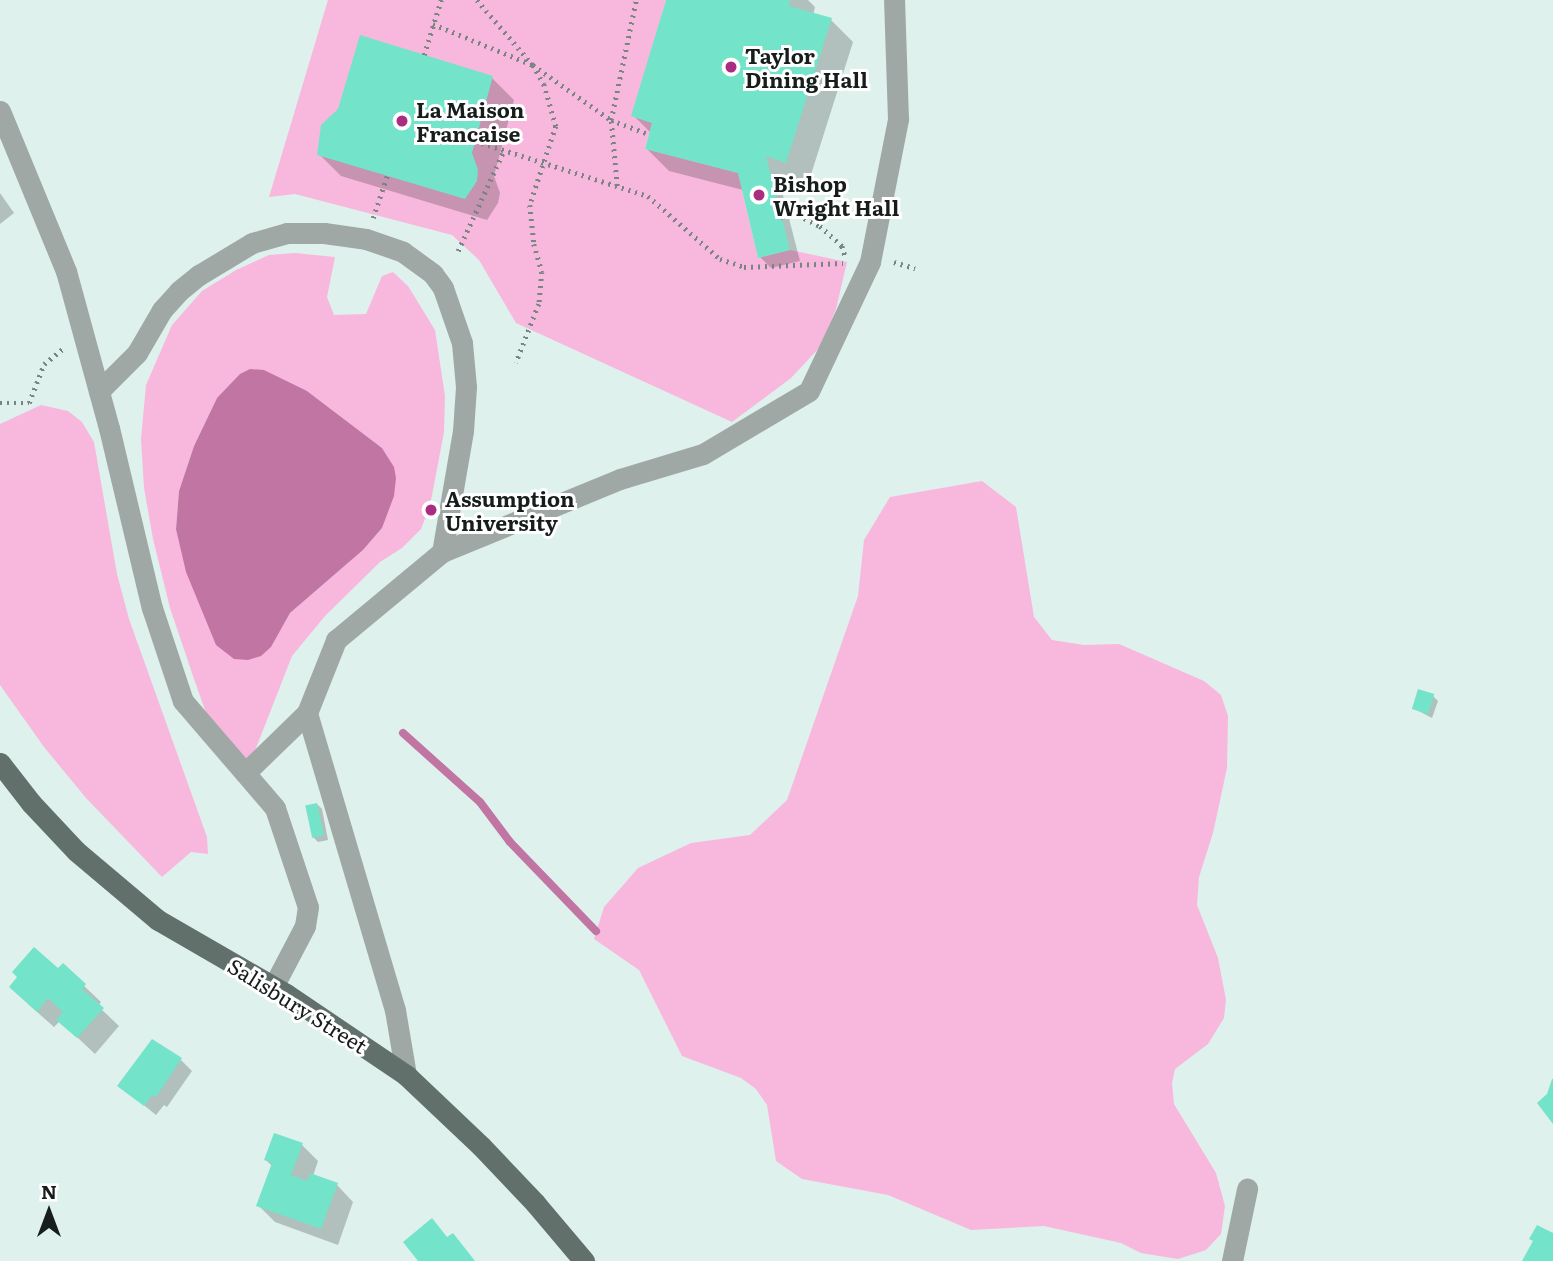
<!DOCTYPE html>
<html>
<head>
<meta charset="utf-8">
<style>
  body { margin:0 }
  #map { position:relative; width:1553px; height:1261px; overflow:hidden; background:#def1ec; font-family:Literata,serif }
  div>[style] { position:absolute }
  .green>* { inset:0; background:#f8b8dd }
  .water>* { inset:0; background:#c175a3 }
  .shadow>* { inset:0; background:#0003 }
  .stream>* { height:8px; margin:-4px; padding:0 4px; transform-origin:4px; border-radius:4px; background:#c175a3 }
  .building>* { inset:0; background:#73e3c9; transform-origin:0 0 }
  .path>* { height:4.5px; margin-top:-2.25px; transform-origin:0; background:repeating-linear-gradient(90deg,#798582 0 2px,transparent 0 7px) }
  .minor>* { height:21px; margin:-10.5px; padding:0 10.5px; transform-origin:10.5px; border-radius:10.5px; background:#a0a8a6 }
  .major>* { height:21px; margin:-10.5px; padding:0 10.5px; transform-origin:10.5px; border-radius:10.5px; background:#62706c }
  .dots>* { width:19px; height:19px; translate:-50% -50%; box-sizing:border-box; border:4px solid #fff; border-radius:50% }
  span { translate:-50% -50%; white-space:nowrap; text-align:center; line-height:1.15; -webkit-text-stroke:6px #fff; paint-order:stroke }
  .poi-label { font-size:21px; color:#161d1b; font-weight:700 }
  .left { translate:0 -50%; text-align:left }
  .street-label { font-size:21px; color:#161d1b }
  .north { position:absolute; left:14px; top:1177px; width:70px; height:70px; -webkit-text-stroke:5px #fff; paint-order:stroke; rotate:0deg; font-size:19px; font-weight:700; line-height:28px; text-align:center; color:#161d1b }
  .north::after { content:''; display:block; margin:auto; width:24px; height:32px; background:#161d1b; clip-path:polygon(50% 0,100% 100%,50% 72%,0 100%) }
</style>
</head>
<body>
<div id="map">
  <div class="green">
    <i style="clip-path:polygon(328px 0,666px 0,632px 116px,652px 123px,645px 149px,738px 173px,758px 258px,790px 250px,847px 262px,836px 309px,821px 346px,791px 378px,732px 422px,516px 323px,479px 260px,452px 235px,295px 194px,269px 197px)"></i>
    <i style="clip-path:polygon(evenodd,295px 253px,335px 257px,327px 297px,334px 315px,366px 314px,382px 276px,393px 272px,408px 286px,435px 330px,445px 396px,444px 432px,430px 506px,421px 529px,402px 548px,380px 562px,325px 616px,292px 656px,251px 761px,217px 744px,193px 676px,170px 608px,153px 539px,144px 488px,141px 439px,146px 385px,172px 325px,202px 291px,236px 270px,269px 255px,295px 253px,307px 391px,382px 448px,393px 467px,382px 528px,363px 550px,290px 613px,271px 646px,261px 656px,176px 529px,179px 491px,194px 446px,217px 398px,307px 391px)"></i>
    <i style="clip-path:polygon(41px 405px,68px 411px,82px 422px,94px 442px,117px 574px,129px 619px,207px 837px,208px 854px,191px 852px,162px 877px,86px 798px,44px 747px,0 685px,0 424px)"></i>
    <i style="clip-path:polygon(982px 481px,1016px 507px,1034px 617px,1052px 640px,1084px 645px,1119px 644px,1204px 681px,1221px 695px,1228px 716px,1227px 768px,1213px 833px,1199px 877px,1197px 905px,1218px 958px,1226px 1000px,1224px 1018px,1208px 1044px,1175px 1069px,1172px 1083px,1174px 1104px,1216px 1173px,1225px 1206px,1221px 1234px,1206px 1250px,1178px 1259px,1141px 1253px,1121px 1243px,1044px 1226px,971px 1230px,888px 1195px,802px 1179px,776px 1161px,767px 1105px,756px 1089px,741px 1078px,682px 1056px,639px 970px,594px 939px,604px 907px,638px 868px,691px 843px,750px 835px,787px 800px,858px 596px,864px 540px,890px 497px)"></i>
  </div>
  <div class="water">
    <i style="clip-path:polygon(250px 369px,264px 370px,307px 391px,382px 448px,394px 467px,396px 478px,394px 496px,382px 528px,363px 550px,290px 613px,271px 647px,261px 656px,248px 660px,234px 659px,216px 645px,186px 572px,176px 529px,179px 491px,194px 446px,217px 398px,240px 374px)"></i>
  </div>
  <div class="shadow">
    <i style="clip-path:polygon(668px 0,808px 0,815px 7px,813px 15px,831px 20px,853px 42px,808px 184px,778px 176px,800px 261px,771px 268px,760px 257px,743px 190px,669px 171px,647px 149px,651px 133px,633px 115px)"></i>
    <i style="clip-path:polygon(492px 78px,514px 100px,494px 176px,500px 193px,498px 203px,487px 220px,341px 176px,319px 154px)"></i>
    <i style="clip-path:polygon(0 193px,14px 213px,0 224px)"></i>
    <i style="clip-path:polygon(1433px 696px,1438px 701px,1432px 718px,1413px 708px)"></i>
    <i style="clip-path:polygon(317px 804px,322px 809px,328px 840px,318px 842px,313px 837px)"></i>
    <i style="clip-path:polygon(63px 966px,101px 1002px,98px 1006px,119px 1026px,95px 1054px,60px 1021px,54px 1027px,28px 1004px)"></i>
    <i style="clip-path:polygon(181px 1060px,192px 1071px,167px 1107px,164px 1105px,156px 1115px,119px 1085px)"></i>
    <i style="clip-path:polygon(302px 1145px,318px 1161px,313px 1176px,337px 1185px,353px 1202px,338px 1245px,275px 1222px,258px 1205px,272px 1166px,266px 1160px)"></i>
  </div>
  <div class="stream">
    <i style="left:403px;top:733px;width:103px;rotate:41.9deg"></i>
    <i style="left:480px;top:802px;width:50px;rotate:53.1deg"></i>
    <i style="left:510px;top:842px;width:124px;rotate:46deg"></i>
  </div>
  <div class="building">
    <i style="clip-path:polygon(666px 0,790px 0,789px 6px,832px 18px,786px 163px,766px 156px,790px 250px,758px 258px,738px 173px,645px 149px,652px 123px,631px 116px)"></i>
    <i style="clip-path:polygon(360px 35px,493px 76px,472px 153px,478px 170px,477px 181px,465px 199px,317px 155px,321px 125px,338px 109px)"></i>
    <i style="left:1418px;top:689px;width:17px;height:21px;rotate:17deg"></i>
    <i style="left:317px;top:803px;width:33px;height:12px;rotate:78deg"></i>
    <i style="clip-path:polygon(34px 947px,58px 968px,63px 963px,86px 984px,82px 989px,104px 1008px,77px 1038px,56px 1020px,63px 1012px,48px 998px,37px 1012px,9px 987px,17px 977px,12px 972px)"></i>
    <i style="clip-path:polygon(152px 1039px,182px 1058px,156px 1097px,152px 1095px,144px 1106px,117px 1086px)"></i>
    <i style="clip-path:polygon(1552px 1079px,1553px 1079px,1553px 1124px,1537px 1103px,1547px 1094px)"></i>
    <i style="clip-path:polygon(274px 1133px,303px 1143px,291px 1175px,307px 1181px,310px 1173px,338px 1183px,321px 1229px,256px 1206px,272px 1163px,264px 1160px)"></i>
    <i style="clip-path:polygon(432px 1218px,447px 1237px,453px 1233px,475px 1261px,418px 1261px,403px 1242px)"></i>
    <i style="clip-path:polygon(1537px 1225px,1553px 1233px,1553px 1261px,1522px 1261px,1533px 1241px,1529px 1239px)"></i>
  </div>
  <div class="path">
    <i style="left:477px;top:0;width:86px;rotate:49.3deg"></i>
    <i style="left:533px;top:65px;width:22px;rotate:60deg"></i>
    <i style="left:544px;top:84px;width:44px;rotate:74.1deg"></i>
    <i style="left:556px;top:126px;width:83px;rotate:108.2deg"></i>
    <i style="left:530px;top:205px;width:39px;rotate:84deg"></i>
    <i style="left:534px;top:244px;width:29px;rotate:74deg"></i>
    <i style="left:542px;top:272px;width:32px;rotate:95deg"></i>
    <i style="left:539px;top:304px;width:63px;rotate:111.3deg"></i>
    <i style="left:433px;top:24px;width:108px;rotate:22.3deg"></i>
    <i style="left:533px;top:65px;width:95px;rotate:35.2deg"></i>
    <i style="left:611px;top:120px;width:40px;rotate:20.2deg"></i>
    <i style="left:424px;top:55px;width:58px;rotate:-72.8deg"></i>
    <i style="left:475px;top:141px;width:182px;rotate:17.6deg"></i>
    <i style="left:648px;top:196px;width:96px;rotate:41.2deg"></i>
    <i style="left:720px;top:259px;width:25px;rotate:18deg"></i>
    <i style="left:744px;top:267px;width:99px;rotate:-2.3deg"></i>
    <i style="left:617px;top:186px;width:66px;rotate:-95.2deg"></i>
    <i style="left:611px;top:120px;width:123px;rotate:-78.2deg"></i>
    <i style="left:781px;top:217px;width:17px;rotate:-7deg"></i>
    <i style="left:798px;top:215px;width:25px;rotate:27deg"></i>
    <i style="left:820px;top:226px;width:30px;rotate:42deg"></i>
    <i style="left:842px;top:246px;width:13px;rotate:72deg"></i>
    <i style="left:373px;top:218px;width:44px;rotate:-71.6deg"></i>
    <i style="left:458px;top:251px;width:111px;rotate:-65.5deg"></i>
    <i style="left:894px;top:262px;width:22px;rotate:16deg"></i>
    <i style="left:0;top:403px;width:29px"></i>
    <i style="left:29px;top:403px;width:42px;rotate:-69deg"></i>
    <i style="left:44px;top:364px;width:27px;rotate:-39deg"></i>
  </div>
  <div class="minor">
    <i style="left:0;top:111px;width:173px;rotate:67.6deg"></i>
    <i style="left:66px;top:271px;width:163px;rotate:74.7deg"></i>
    <i style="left:109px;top:428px;width:185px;rotate:76.6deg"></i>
    <i style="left:152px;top:608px;width:98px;rotate:71.6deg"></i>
    <i style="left:183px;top:701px;width:95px;rotate:49.3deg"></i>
    <i style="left:245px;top:773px;width:86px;rotate:-44.1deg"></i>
    <i style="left:307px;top:713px;width:79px;rotate:-68.3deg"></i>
    <i style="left:336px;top:640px;width:138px;rotate:-39.7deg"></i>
    <i style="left:442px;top:552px;width:192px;rotate:-22.3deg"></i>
    <i style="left:620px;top:479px;width:87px;rotate:-16.8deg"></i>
    <i style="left:703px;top:454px;width:123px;rotate:-30.7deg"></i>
    <i style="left:809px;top:391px;width:143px;rotate:-64.7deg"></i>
    <i style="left:870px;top:262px;width:146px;rotate:-78.9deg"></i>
    <i style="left:898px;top:119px;width:119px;rotate:-91.9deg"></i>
    <i style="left:99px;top:391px;width:54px;rotate:-45deg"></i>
    <i style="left:137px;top:353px;width:50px;rotate:-59.8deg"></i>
    <i style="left:162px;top:310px;width:25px;rotate:-48deg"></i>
    <i style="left:179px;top:291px;width:26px;rotate:-39deg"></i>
    <i style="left:199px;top:275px;width:62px;rotate:-31.1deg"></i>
    <i style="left:252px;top:243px;width:36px;rotate:-16deg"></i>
    <i style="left:287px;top:233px;width:37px"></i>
    <i style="left:324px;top:233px;width:42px;rotate:8.1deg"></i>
    <i style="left:366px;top:239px;width:39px;rotate:19deg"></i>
    <i style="left:403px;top:252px;width:37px;rotate:36deg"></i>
    <i style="left:433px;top:274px;width:17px;rotate:54deg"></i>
    <i style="left:443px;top:288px;width:58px;rotate:70.9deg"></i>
    <i style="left:462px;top:343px;width:44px;rotate:84.8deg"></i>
    <i style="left:466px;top:387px;width:44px;rotate:93.9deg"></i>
    <i style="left:463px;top:431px;width:123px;rotate:99.8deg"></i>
    <i style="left:307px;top:713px;width:310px;rotate:73.5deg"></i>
    <i style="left:395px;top:1010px;width:66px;rotate:80.4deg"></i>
    <i style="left:245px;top:773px;width:46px;rotate:49.4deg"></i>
    <i style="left:275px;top:808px;width:104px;rotate:71.6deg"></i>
    <i style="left:308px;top:907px;width:19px;rotate:99deg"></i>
    <i style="left:305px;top:926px;width:69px;rotate:117.7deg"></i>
    <i style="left:1232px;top:1261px;width:74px;rotate:-78.2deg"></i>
  </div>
  <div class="major">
    <i style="left:0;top:763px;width:51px;rotate:52.2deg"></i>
    <i style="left:31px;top:803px;width:66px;rotate:46.8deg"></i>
    <i style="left:76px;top:851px;width:107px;rotate:40.1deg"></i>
    <i style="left:158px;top:920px;width:148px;rotate:30deg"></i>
    <i style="left:286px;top:994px;width:145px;rotate:34deg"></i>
    <i style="left:406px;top:1075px;width:103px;rotate:43.4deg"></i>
    <i style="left:481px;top:1146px;width:79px;rotate:46.5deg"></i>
    <i style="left:535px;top:1203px;width:76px;rotate:49.8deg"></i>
  </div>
  <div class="dots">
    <i style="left:731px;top:67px;background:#a92e81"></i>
    <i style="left:402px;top:121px;background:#a92e81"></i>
    <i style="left:759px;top:195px;background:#a92e81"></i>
    <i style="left:431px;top:510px;background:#a92e81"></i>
  </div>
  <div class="poi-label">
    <span class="left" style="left:745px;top:67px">Taylor<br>Dining Hall</span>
    <span class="left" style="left:416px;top:121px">La Maison<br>Francaise</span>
    <span class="left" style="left:773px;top:195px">Bishop<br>Wright Hall</span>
    <span class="left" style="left:445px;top:510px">Assumption<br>University</span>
  </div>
  <div class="street-label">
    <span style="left:298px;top:1005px;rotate:32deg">Salisbury Street</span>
  </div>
  <div class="north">N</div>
</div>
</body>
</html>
